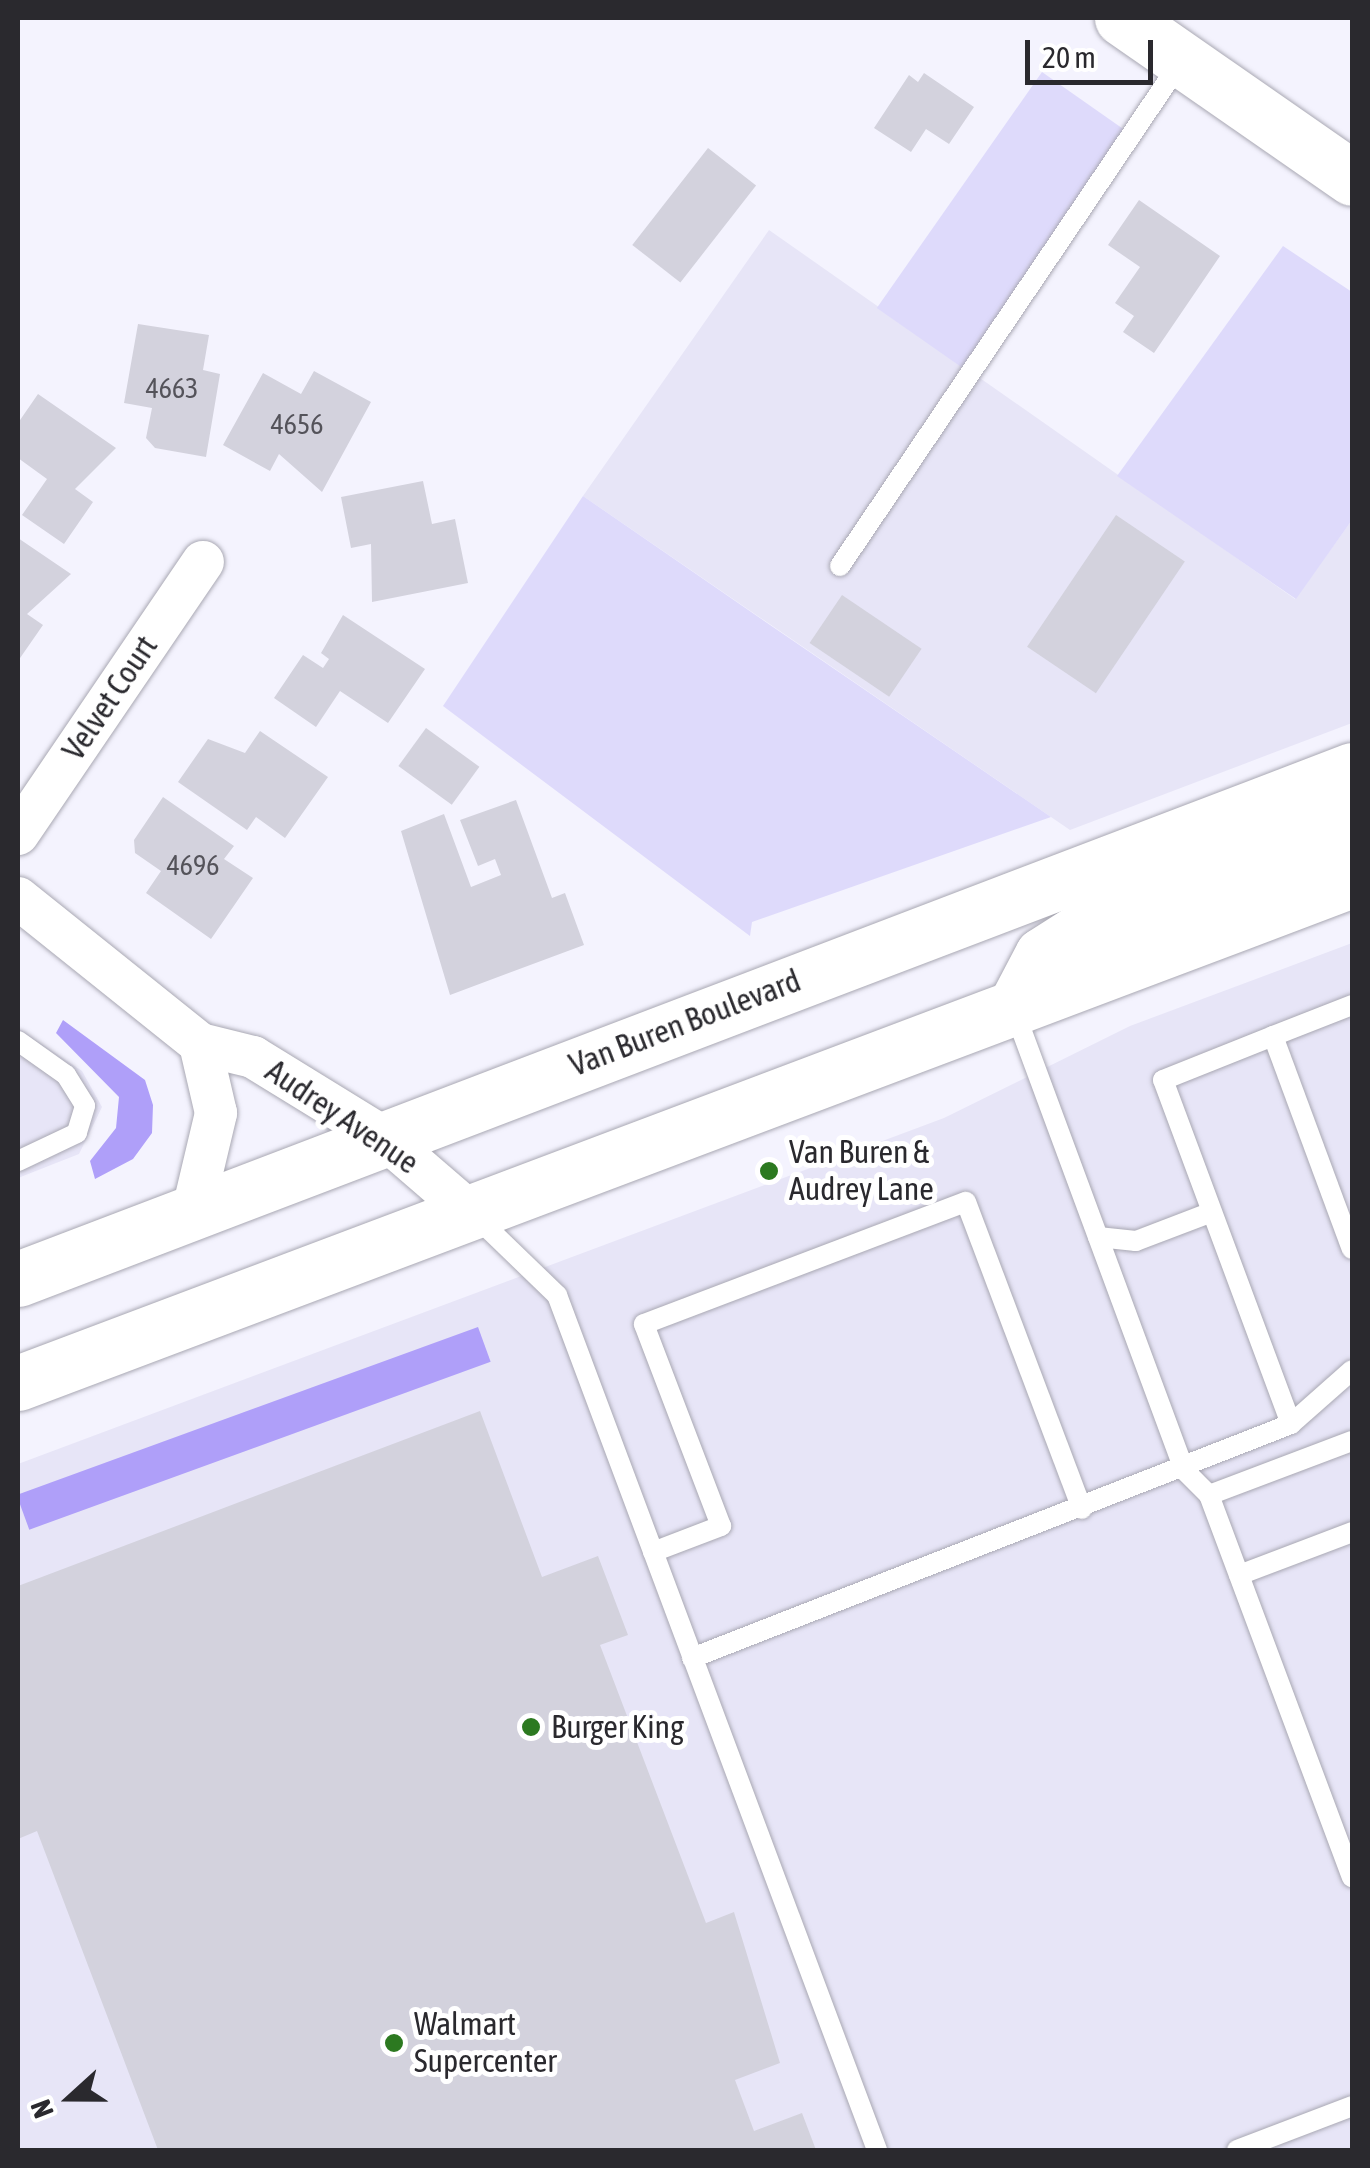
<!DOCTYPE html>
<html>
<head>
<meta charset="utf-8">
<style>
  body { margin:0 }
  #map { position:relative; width:1370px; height:2168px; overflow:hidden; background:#f4f3fe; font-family:"Asap Condensed",sans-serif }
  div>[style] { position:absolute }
  .built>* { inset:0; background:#e7e5f7 }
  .green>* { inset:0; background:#dedafb; transform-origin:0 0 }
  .water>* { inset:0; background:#af9ff9; transform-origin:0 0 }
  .building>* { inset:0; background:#d3d2dd; transform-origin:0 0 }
  .roads { filter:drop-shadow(0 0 2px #a9a8b3) drop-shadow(0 0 2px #a9a8b3) }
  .lane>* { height:20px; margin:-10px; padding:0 10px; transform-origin:10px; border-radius:10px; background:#fff }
  .street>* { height:42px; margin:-21px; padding:0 21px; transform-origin:21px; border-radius:21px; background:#fff }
  .secondary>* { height:55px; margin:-27.5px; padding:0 27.5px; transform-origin:27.5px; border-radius:27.5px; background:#fff }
  .primary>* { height:55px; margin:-27.5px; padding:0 27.5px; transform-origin:27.5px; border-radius:27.5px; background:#fff }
  .dots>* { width:28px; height:28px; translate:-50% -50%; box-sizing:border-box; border:5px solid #fff; border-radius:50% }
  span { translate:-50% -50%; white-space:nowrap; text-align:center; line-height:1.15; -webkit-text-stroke:10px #fff; paint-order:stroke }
  .number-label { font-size:28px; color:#54535a }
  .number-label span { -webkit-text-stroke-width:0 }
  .street-label { font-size:32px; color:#2a292e }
  .poi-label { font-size:32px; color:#2a292e }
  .left { translate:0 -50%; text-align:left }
  .frame { position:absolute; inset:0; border:20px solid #2a292e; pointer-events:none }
  .north { position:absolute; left:20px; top:2048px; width:100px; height:100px; -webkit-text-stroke:8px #fff; paint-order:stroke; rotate:249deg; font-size:28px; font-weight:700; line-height:40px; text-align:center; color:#2a292e }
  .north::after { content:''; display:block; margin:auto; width:35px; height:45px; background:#2a292e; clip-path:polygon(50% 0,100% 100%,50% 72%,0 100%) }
  .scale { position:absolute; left:1025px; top:40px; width:128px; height:45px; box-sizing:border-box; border:5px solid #2a292e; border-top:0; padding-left:12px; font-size:30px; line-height:35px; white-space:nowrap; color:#2a292e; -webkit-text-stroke:8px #fff; paint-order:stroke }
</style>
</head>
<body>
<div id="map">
  <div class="built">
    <i style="clip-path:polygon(769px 230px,1295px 599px,1352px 520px,1352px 723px,1070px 830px,583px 496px)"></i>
    <i style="clip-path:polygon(1352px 943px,1352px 2150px,18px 2150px,18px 1464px,944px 1118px,1130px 1026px)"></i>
    <i style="clip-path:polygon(18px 1028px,82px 1071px,102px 1107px,79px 1154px,18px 1178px)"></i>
  </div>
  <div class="green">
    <i style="left:1042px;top:72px;width:104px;height:288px;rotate:35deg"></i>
    <i style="clip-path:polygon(1283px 246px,1352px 292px,1352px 520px,1296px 599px,1117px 476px)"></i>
    <i style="clip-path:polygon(583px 496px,757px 616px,1051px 817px,752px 922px,750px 936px,443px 706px)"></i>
  </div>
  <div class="water">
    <i style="clip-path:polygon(63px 1020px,145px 1080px,153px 1105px,152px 1133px,133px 1159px,95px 1179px,90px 1161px,116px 1128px,119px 1097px,56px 1033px)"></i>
    <i style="left:478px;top:1327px;width:37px;height:491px;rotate:70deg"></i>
  </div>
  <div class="building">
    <i style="clip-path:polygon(924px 73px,974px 107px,949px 144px,926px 129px,911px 152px,874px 128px,909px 75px,918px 82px)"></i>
    <i style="left:708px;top:148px;width:61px;height:123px;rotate:38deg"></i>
    <i style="clip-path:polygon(1139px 200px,1220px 256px,1154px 353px,1123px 332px,1134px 316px,1115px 303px,1140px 267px,1108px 245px)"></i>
    <i style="clip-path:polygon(138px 324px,209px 335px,203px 370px,220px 374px,206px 457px,155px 448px,146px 438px,152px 408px,124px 403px)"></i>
    <i style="clip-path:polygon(314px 371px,371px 402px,322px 492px,279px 454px,270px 471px,223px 445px,263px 373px,301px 394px)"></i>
    <i style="clip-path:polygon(38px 394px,116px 448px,75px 489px,93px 502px,64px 544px,22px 515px,47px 479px,18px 458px,18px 423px)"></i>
    <i style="clip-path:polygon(423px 481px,432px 524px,455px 519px,468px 583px,372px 602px,371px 544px,351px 548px,341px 497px)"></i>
    <i style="left:1116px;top:515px;width:83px;height:159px;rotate:34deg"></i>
    <i style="clip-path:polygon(18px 538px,71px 574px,27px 614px,43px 625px,18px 661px)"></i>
    <i style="left:842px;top:595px;width:96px;height:58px;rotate:34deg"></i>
    <i style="clip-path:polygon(343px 615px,425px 669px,388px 723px,340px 691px,316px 727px,274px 698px,303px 655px,323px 668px,329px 659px,321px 653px)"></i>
    <i style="left:426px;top:728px;width:66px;height:47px;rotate:36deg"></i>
    <i style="clip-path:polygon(260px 731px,328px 777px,285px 838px,256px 817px,247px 830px,178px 782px,208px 739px,245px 753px)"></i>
    <i style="clip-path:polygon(163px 797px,234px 846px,224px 859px,253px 878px,211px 939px,146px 893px,161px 871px,135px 853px,134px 840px)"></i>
    <i style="clip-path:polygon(516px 800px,552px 898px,565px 893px,584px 945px,450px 995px,401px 831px,444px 814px,471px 887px,501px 875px,495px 859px,478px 866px,460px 820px)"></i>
    <i style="clip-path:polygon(480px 1411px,542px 1577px,598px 1556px,628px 1635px,600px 1645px,706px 1923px,734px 1912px,780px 2063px,735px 2080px,754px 2131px,802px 2113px,816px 2150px,158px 2150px,37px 1831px,18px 1839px,18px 1586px)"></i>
  </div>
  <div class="roads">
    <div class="lane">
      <i style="left:840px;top:566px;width:611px;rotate:-55.95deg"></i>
      <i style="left:1014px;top:1010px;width:490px;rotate:69.7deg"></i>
      <i style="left:1184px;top:1470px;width:35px;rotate:45deg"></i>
      <i style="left:1209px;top:1495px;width:408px;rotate:69.5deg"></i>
      <i style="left:1273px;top:1036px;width:85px;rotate:-21.4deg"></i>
      <i style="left:18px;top:1041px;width:59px;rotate:35.3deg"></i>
      <i style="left:66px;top:1075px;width:36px;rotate:58deg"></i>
      <i style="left:85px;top:1106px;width:28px;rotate:107deg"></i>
      <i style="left:77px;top:1133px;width:65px;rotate:154.6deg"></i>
      <i style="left:473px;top:1214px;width:117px;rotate:44deg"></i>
      <i style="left:557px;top:1295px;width:913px;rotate:69.48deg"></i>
      <i style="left:1098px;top:1237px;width:38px;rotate:6deg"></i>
      <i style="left:1136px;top:1241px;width:81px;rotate:-20.9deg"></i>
      <i style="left:1291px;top:1424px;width:367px;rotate:-110.4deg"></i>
      <i style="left:1163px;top:1080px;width:118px;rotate:-21.8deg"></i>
      <i style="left:1273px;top:1036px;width:227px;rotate:69.7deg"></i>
      <i style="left:1209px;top:1495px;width:153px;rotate:-20.7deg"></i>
      <i style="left:653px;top:1552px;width:73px;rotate:-20.9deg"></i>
      <i style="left:721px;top:1526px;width:216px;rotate:-110.9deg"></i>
      <i style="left:644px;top:1324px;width:344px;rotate:-20.8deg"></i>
      <i style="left:966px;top:1202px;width:328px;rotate:69.3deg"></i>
      <i style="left:1239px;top:1575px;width:121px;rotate:-20.8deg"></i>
      <i style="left:692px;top:1658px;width:643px;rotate:-21.34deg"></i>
      <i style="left:1291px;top:1424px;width:81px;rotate:-41.5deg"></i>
      <i style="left:1237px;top:2150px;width:123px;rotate:-20.9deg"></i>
    </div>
    <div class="street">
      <i style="left:18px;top:834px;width:329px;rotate:-55.8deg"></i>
      <i style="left:18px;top:898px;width:233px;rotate:38.7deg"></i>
      <i style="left:200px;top:1044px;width:55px;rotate:13.8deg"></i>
      <i style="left:253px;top:1057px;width:153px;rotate:31.6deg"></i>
      <i style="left:383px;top:1137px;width:116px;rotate:40.8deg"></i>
      <i style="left:192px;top:1214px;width:104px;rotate:-76.6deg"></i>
      <i style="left:216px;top:1113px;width:71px;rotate:-103.1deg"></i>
    </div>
    <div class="secondary">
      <i style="left:1122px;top:18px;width:280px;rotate:34.8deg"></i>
    </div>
    <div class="primary">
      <i style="left:1014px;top:1008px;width:60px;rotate:-62.2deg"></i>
      <i style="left:1042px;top:955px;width:56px;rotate:-32.6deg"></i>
      <i style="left:1089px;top:925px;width:281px;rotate:-20.8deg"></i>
      <i style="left:18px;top:1279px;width:1428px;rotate:-20.88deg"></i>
      <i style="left:18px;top:1383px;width:1426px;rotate:-20.66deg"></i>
    </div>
  </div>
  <div class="dots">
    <i style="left:769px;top:1171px;background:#2c7920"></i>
    <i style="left:531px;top:1727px;background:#2c7920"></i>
    <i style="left:394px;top:2043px;background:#2c7920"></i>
  </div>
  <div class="number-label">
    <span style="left:172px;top:388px">4663</span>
    <span style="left:297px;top:424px">4656</span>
    <span style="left:193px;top:865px">4696</span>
  </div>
  <div class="street-label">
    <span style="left:110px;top:698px;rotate:-56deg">Velvet Court</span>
    <span style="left:685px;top:1023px;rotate:-21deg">Van Buren Boulevard</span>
    <span style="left:342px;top:1117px;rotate:34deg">Audrey Avenue</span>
  </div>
  <div class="poi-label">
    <span class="left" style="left:789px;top:1171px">Van Buren &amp;<br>Audrey Lane</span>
    <span class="left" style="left:551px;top:1727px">Burger King</span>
    <span class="left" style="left:414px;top:2043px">Walmart<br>Supercenter</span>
  </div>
  <div class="frame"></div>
  <div class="north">N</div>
  <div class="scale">20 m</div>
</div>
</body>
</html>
